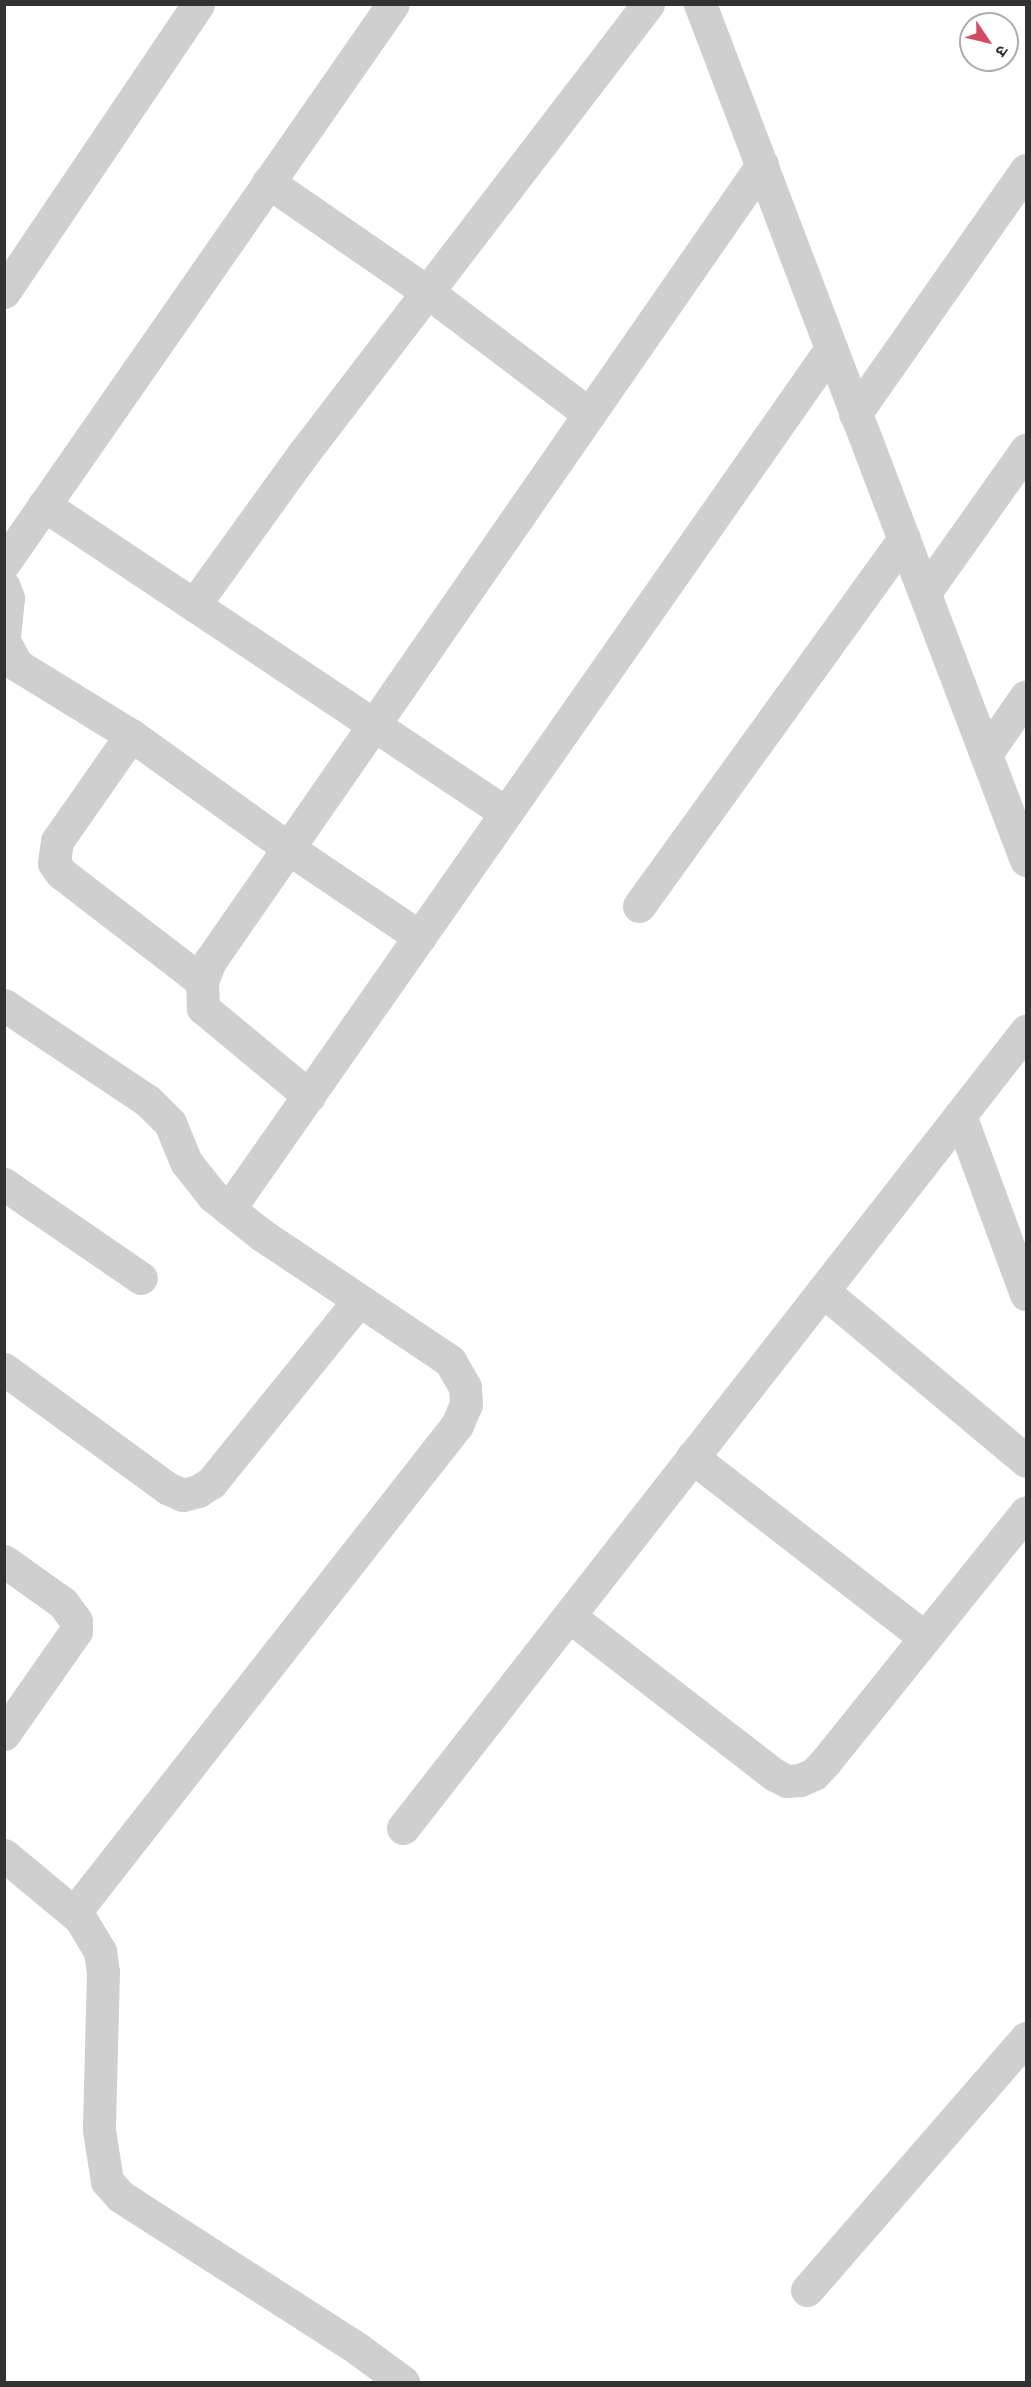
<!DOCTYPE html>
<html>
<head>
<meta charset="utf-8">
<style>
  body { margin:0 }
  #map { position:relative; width:1031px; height:2387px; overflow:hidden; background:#fff; font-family:"Titillium Web","Noto Sans Devanagari",sans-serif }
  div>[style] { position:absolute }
  .minor>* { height:33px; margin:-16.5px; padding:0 16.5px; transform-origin:16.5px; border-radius:16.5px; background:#cfcfcf }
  span { translate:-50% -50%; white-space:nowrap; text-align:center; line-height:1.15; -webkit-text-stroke:6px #fff; paint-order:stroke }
  .frame { position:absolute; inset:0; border:6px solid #323232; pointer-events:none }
  .north { position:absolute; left:959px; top:12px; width:60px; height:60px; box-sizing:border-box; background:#fff; border:2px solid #adadad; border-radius:50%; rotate:125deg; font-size:16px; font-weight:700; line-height:24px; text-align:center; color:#323232 }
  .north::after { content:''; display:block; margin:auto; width:21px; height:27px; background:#d24b62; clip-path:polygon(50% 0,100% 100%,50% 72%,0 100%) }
</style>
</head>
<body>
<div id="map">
  <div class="minor">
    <i style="left:700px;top:4px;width:916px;rotate:69.15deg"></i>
    <i style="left:268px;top:182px;width:196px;rotate:34.6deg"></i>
    <i style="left:429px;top:293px;width:201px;rotate:37.1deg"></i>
    <i style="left:4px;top:292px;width:347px;rotate:-56deg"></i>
    <i style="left:855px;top:414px;width:298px;rotate:-55deg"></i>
    <i style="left:44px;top:505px;width:555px;rotate:33.69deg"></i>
    <i style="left:4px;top:563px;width:681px;rotate:-55.17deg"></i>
    <i style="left:4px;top:587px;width:12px;rotate:70deg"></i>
    <i style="left:8px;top:598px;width:38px;rotate:96deg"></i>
    <i style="left:926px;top:591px;width:173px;rotate:-54.7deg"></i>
    <i style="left:194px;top:605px;width:186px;rotate:-54.2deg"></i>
    <i style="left:303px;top:454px;width:567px;rotate:-52.52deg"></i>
    <i style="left:4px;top:641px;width:27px;rotate:62deg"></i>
    <i style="left:17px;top:665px;width:134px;rotate:31.6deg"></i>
    <i style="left:131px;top:735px;width:193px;rotate:35.7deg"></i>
    <i style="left:288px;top:848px;width:159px;rotate:34deg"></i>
    <i style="left:131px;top:735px;width:129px;rotate:124.9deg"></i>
    <i style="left:57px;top:841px;width:22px;rotate:98deg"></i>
    <i style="left:54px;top:863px;width:12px;rotate:55deg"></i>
    <i style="left:61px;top:873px;width:178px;rotate:37.5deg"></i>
    <i style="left:986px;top:754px;width:70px;rotate:-55.4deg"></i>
    <i style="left:639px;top:906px;width:453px;rotate:-54.2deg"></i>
    <i style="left:4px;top:1005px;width:173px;rotate:33.7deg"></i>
    <i style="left:148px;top:1101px;width:31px;rotate:45deg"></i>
    <i style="left:170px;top:1123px;width:42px;rotate:67.7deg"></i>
    <i style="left:186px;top:1162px;width:43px;rotate:51.5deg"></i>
    <i style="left:213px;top:1196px;width:63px;rotate:38.5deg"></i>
    <i style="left:262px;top:1235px;width:226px;rotate:33.8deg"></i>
    <i style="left:450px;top:1361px;width:30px;rotate:60deg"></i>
    <i style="left:465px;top:1387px;width:17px;rotate:87deg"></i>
    <i style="left:466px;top:1404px;width:23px;rotate:113deg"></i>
    <i style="left:457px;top:1425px;width:620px;rotate:128.13deg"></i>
    <i style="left:309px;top:1096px;width:138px;rotate:-140.3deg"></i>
    <i style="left:203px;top:1008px;width:27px;rotate:-92deg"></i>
    <i style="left:202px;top:981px;width:22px;rotate:-68deg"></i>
    <i style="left:210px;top:961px;width:969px;rotate:-55.26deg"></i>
    <i style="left:960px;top:1115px;width:191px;rotate:69.8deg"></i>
    <i style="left:4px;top:1184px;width:166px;rotate:34.5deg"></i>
    <i style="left:229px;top:1209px;width:1048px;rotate:-55.02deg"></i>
    <i style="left:823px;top:1291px;width:265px;rotate:39.9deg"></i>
    <i style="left:4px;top:1369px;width:202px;rotate:36.1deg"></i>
    <i style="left:167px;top:1488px;width:17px;rotate:24deg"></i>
    <i style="left:183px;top:1495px;width:16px;rotate:-15deg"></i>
    <i style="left:198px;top:1491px;width:15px;rotate:-32deg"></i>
    <i style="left:211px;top:1483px;width:235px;rotate:-51deg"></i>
    <i style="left:692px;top:1457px;width:295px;rotate:37.8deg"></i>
    <i style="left:4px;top:1561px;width:72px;rotate:35.4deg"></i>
    <i style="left:63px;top:1603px;width:22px;rotate:54deg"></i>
    <i style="left:76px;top:1621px;width:10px;rotate:90deg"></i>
    <i style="left:76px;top:1631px;width:126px;rotate:125deg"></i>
    <i style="left:569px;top:1616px;width:260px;rotate:37.7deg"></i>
    <i style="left:775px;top:1775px;width:13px;rotate:27deg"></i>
    <i style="left:787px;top:1781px;width:13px;rotate:-4deg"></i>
    <i style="left:800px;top:1780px;width:15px;rotate:-23deg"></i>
    <i style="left:814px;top:1774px;width:18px;rotate:-47deg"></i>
    <i style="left:826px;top:1761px;width:319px;rotate:-51.2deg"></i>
    <i style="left:403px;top:1828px;width:1012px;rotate:-51.99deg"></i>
    <i style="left:4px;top:1855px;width:99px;rotate:39.7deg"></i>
    <i style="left:80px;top:1918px;width:39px;rotate:59deg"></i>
    <i style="left:100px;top:1951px;width:21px;rotate:82deg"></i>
    <i style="left:103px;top:1972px;width:158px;rotate:91.5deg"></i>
    <i style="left:99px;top:2130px;width:52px;rotate:81.1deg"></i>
    <i style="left:107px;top:2181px;width:20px;rotate:49deg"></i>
    <i style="left:120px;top:2196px;width:283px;rotate:32.7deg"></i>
    <i style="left:358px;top:2349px;width:56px;rotate:36.3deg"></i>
    <i style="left:807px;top:2290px;width:334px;rotate:-49deg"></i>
  </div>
  <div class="frame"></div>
  <div class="north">उ</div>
</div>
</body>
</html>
